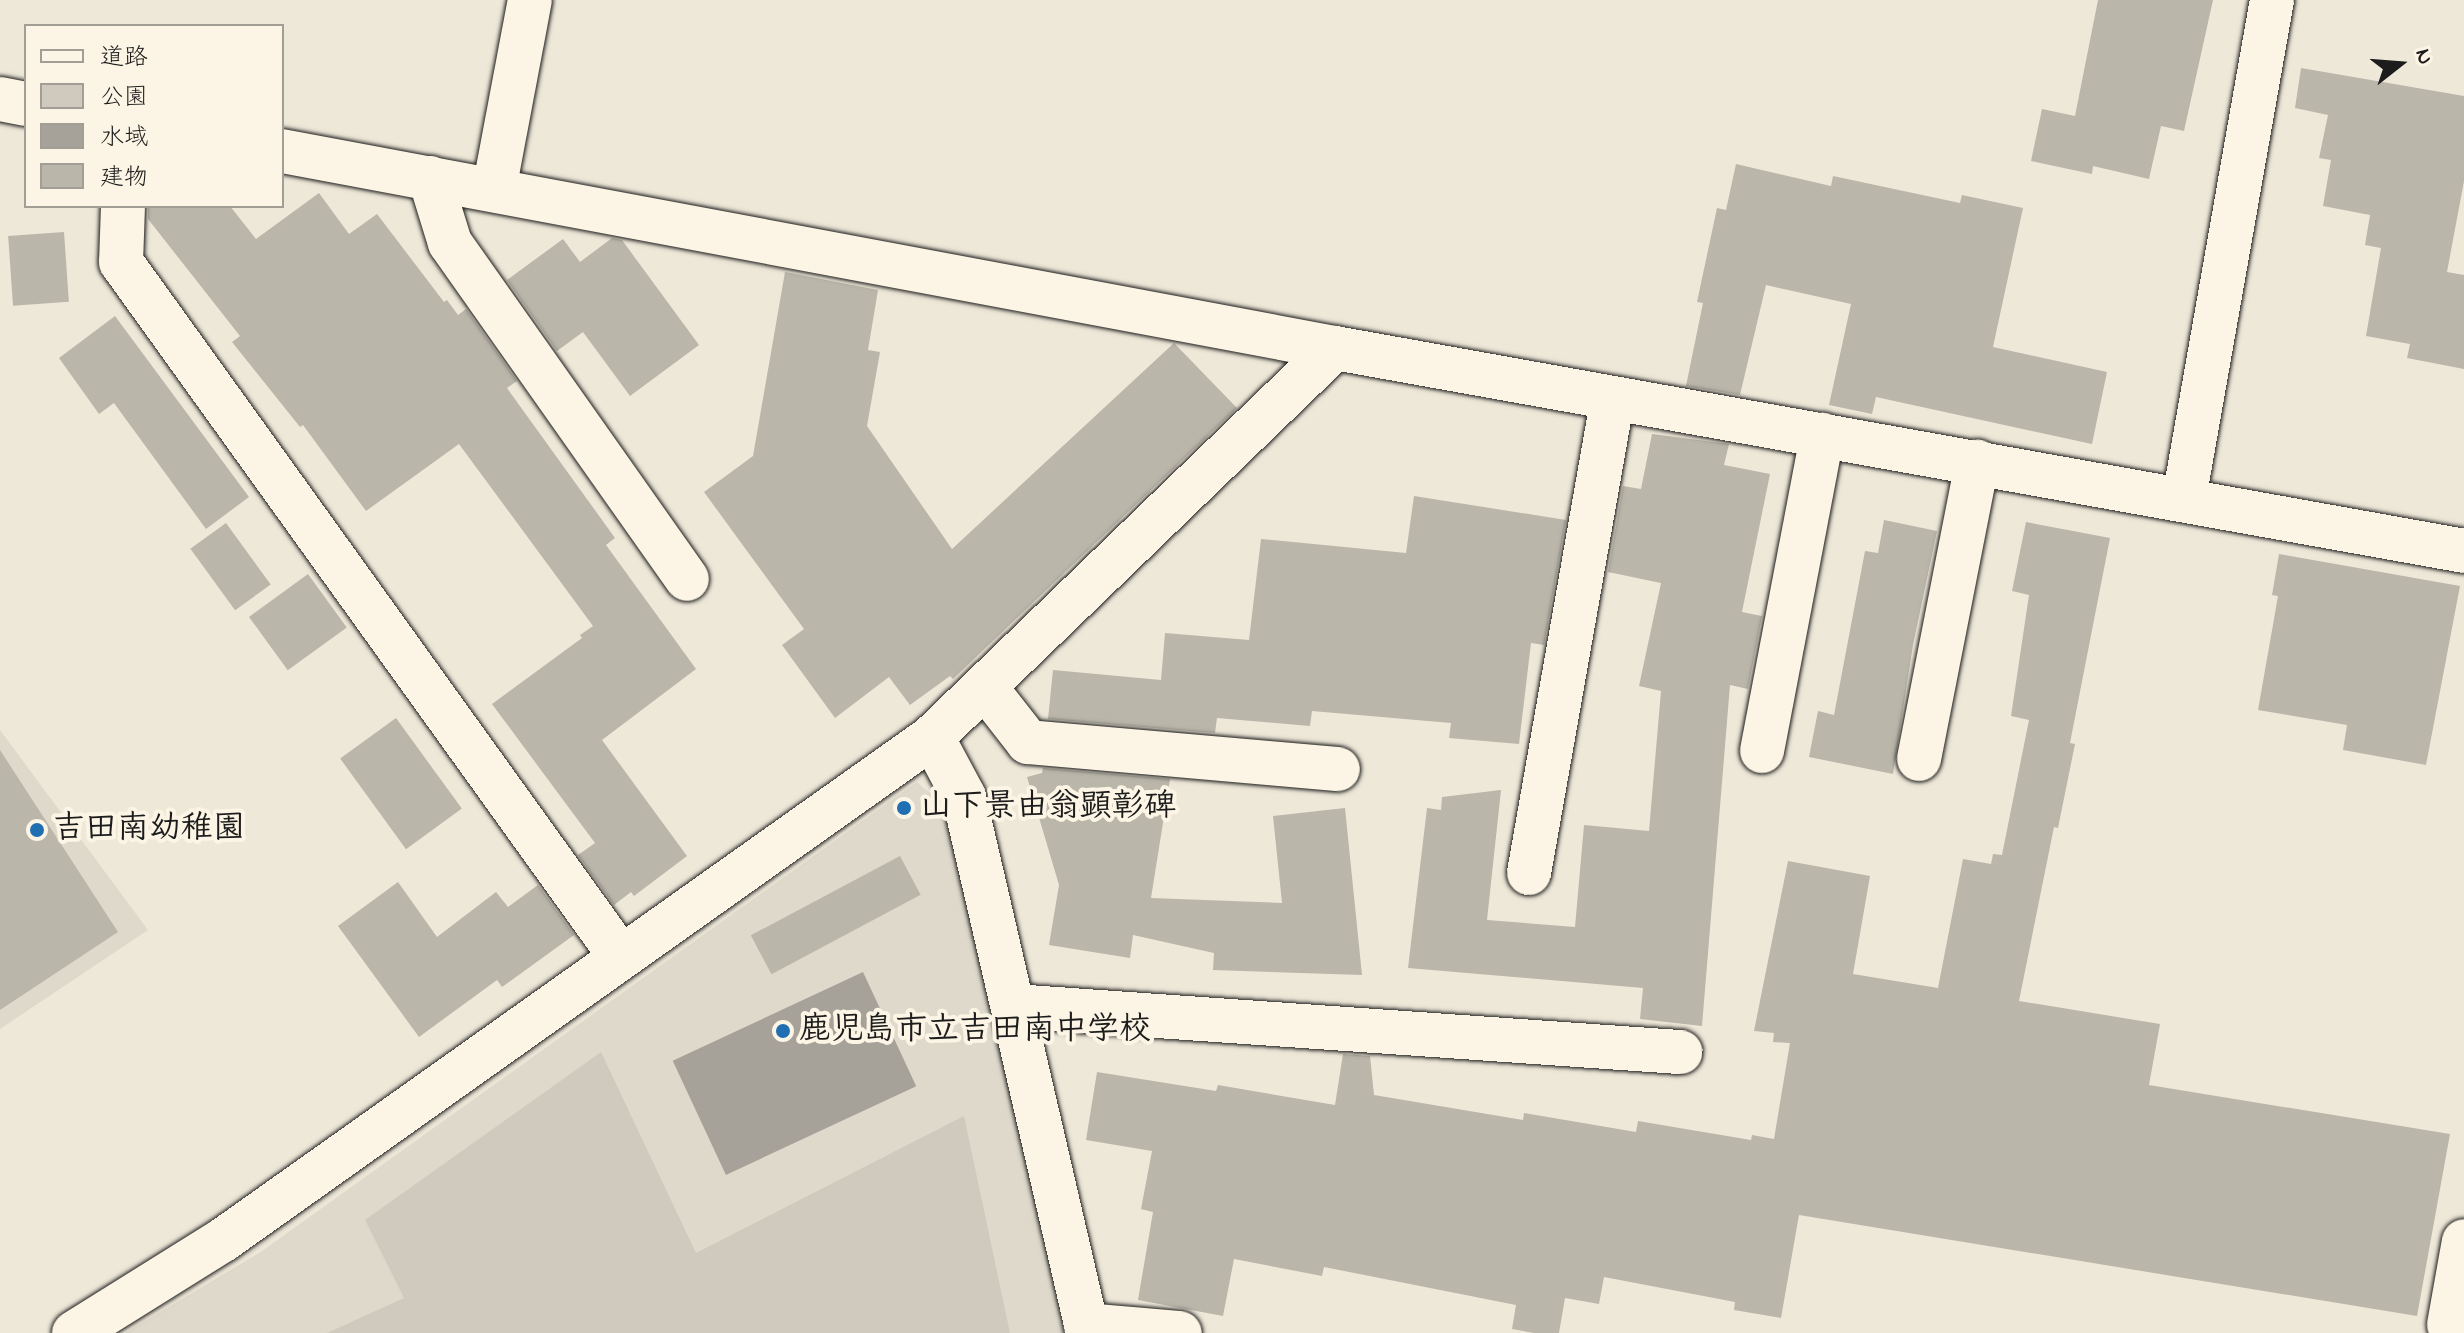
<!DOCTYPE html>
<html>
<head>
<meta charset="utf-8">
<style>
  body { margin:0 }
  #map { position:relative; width:2464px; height:1333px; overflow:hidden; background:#eee8d9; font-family:"Indie Flower","Klee One",sans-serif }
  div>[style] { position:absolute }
  .built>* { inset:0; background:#ded9cb }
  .green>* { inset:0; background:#cfcabd }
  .water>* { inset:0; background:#a7a299; transform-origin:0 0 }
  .building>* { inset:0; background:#bab6aa; transform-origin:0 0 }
  .roads { filter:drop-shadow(0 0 2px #1c1c1c) drop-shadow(0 0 2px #1c1c1c) }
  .minor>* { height:44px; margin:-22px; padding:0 22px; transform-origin:22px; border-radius:22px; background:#fcf5e5 }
  .dots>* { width:22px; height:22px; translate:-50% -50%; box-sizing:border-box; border:4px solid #fcf5e5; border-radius:50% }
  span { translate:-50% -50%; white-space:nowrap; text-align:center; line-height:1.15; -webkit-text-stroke:8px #fcf5e5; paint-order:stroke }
  .poi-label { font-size:32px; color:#1c1c1c; font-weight:700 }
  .left { translate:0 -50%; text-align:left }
  .legend { position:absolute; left:24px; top:24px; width:260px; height:184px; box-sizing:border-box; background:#fcf5e5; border:2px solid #a29e95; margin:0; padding:10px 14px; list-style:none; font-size:24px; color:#1c1c1c }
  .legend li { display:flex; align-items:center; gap:16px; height:40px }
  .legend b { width:40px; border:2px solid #a29e95 }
  .north { position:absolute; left:2360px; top:24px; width:80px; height:80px; -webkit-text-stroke:6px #fcf5e5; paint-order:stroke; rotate:73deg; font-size:22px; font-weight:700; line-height:32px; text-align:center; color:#1c1c1c }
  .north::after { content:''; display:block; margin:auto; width:28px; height:36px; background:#1c1c1c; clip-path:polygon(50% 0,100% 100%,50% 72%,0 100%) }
</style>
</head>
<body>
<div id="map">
  <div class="built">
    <i style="clip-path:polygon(0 730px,148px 930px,0 1029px)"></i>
    <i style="clip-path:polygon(917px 782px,948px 809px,1065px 1333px,125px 1333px,259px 1253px)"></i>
  </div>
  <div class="green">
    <i style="clip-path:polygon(601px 1052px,696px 1253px,964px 1116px,1010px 1333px,327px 1333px,404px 1298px,365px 1220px)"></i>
  </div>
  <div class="water">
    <i style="left:863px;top:972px;width:126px;height:210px;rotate:65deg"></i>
  </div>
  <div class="building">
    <i style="clip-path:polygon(2098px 0,2213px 0,2184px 131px,2161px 126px,2149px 179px,2093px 166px,2092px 174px,2031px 161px,2042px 109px,2075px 116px)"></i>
    <i style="clip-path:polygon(2301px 68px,2464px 96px,2464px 181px,2447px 272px,2464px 275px,2464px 369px,2407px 358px,2410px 344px,2366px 336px,2381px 248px,2365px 245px,2370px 215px,2323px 206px,2331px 160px,2319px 158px,2328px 115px,2295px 108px)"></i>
    <i style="clip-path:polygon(1736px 164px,1831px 186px,1833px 176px,1960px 203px,1962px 195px,2023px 208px,1993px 347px,2107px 372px,2092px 444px,1876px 397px,1872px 414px,1829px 405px,1851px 304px,1766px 285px,1740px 395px,1686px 386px,1703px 303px,1697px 302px,1717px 208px,1726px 210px)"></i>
    <i style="clip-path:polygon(319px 193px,349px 234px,377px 214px,444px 302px,447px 300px,458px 315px,466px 309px,517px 381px,507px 388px,615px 538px,606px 545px,696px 669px,602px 740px,687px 856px,634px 896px,631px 892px,614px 905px,578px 855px,595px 843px,492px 704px,582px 638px,580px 635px,593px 626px,459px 444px,366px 511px,303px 425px,300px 427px,232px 342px,240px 336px,148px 219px,148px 206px,230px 206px,256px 239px)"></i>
    <i style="left:64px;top:232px;width:70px;height:56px;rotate:86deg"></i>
    <i style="clip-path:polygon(612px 238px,622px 240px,699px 345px,630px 396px,583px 332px,557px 351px,507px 280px,563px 239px,580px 262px)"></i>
    <i style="clip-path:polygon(785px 272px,878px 290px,868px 350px,880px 352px,867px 426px,952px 549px,1174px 343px,1237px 408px,953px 679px,950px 676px,910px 705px,889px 677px,835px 718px,782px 645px,804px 629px,704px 492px,753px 456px)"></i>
    <i style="clip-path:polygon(115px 316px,249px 497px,206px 529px,114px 403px,99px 414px,59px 358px)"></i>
    <i style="clip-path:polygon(1652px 434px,1729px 444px,1724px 465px,1770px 474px,1742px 612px,1762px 616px,1748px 689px,1730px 685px,1702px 1026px,1640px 1019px,1643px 988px,1408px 968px,1427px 808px,1441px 810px,1442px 797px,1501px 790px,1487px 920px,1575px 927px,1584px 825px,1649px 831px,1661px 691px,1639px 686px,1661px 583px,1608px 572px,1623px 486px,1641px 489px)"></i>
    <i style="clip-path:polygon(1414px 496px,1566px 520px,1544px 645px,1531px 643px,1519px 744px,1449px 738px,1451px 723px,1312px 711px,1310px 726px,1217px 718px,1215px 733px,1048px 719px,1053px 670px,1161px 680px,1165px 633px,1249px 640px,1261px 539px,1406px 553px)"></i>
    <i style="clip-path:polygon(1884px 520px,1937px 531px,1913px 645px,1893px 774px,1809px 757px,1818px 711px,1834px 715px,1865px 551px,1878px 553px)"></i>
    <i style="clip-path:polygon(2026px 522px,2110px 538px,2070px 743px,2075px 744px,2058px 828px,2054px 827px,2019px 1001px,2160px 1024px,2149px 1085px,2450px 1134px,2417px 1316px,1799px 1215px,1781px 1318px,1734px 1310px,1735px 1302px,1604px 1277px,1599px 1304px,1565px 1298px,1559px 1333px,1534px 1333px,1512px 1329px,1516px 1305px,1324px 1267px,1322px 1276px,1234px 1259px,1223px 1316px,1138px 1300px,1153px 1212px,1141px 1209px,1152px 1151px,1086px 1140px,1097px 1072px,1216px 1091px,1218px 1085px,1335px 1105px,1343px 1054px,1370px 1056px,1374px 1095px,1523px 1120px,1524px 1113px,1636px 1132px,1638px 1121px,1751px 1140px,1752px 1135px,1774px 1139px,1790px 1043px,1773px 1042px,1774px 1033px,1754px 1031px,1788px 861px,1870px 876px,1853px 974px,1938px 988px,1963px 859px,1991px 864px,1993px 854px,2002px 855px,2029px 720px,2011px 716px,2029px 595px,2012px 591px)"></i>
    <i style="left:226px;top:523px;width:76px;height:44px;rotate:54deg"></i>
    <i style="clip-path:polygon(2279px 554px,2460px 586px,2426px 765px,2343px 750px,2347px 725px,2258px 710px,2278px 596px,2272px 595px)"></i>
    <i style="left:308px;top:574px;width:66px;height:73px;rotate:54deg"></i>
    <i style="left:396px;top:718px;width:112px;height:69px;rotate:54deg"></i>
    <i style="clip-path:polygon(0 750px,118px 932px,0 1010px)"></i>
    <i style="clip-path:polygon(1043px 768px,1170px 779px,1151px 898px,1282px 903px,1273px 816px,1345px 808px,1362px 975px,1213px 970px,1214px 953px,1133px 935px,1130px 958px,1049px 945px,1059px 885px,1027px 777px,1042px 773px)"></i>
    <i style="left:900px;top:856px;width:44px;height:169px;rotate:62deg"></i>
    <i style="clip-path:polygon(398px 882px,437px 937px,496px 892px,508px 907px,538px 885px,574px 935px,502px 987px,497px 980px,419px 1037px,338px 926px)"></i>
  </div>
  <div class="roads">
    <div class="minor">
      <i style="left:0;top:99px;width:26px;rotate:11deg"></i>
      <i style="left:282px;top:151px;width:1071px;rotate:10.6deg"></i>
      <i style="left:1335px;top:348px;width:1147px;rotate:10.19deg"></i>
      <i style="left:430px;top:178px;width:68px;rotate:72.9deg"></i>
      <i style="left:450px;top:243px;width:411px;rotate:54.8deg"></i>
      <i style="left:494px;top:190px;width:193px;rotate:-79.3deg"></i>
      <i style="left:123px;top:206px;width:56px;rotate:92deg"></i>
      <i style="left:121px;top:262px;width:855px;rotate:54.28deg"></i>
      <i style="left:2184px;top:499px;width:507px;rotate:-80deg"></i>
      <i style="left:985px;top:687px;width:70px;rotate:52deg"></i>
      <i style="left:1028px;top:742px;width:311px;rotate:5deg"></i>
      <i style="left:932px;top:737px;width:68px;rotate:61.9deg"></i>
      <i style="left:964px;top:797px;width:550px;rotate:76.97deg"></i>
      <i style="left:1762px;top:751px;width:322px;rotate:-79.2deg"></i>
      <i style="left:1919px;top:759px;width:303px;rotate:-78.9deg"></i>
      <i style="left:1529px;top:873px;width:482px;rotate:-80deg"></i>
      <i style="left:1013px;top:1006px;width:669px;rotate:3.95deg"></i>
      <i style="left:1086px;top:1325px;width:94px;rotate:4.9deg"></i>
      <i style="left:2449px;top:1325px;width:85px;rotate:-79.9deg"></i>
      <i style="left:74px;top:1333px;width:176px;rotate:-32deg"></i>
      <i style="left:223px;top:1240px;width:869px;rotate:-35.35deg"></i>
      <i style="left:932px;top:737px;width:560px;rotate:-43.99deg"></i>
    </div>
  </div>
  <div class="dots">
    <i style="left:904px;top:808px;background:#1f6fb2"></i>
    <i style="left:37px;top:830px;background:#1f6fb2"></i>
    <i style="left:783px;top:1031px;background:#1f6fb2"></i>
  </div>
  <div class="poi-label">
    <span class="left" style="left:920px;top:808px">山下景由翁顕彰碑</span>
    <span class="left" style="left:53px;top:830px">吉田南幼稚園</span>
    <span class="left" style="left:799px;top:1031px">鹿児島市立吉田南中学校</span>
  </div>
  <ul class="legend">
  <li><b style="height:10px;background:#fcf5e5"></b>道路</li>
  <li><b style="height:22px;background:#cfcabd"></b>公園</li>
  <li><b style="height:22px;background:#a7a299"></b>水域</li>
  <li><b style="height:22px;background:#bab6aa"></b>建物</li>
  </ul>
  <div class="north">N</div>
</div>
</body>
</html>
